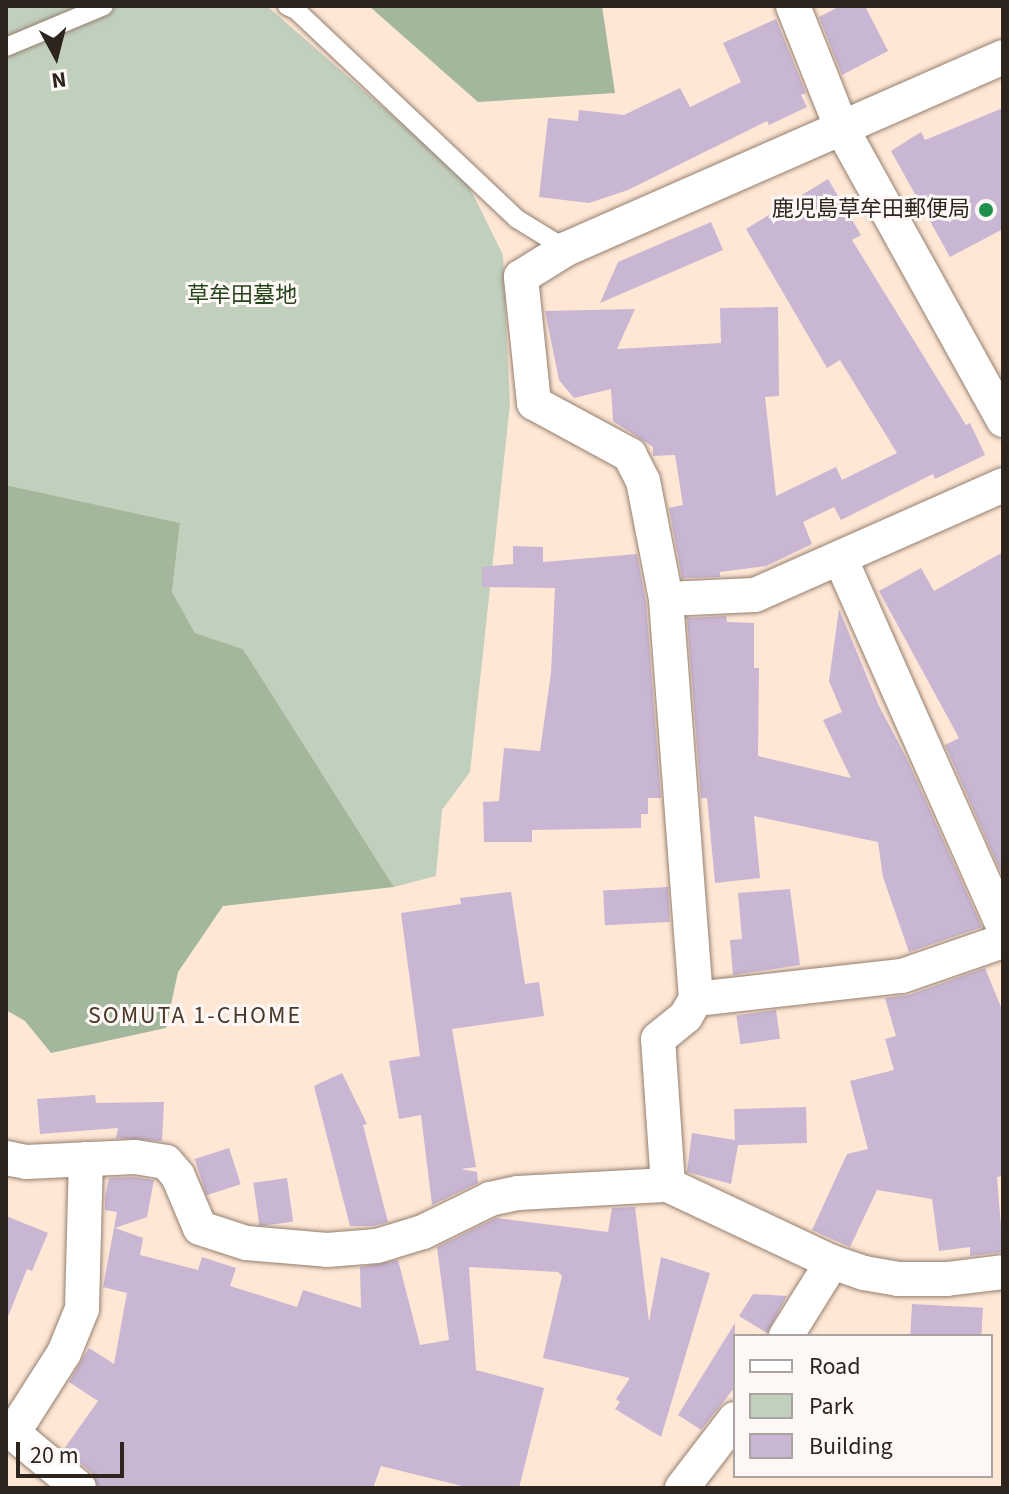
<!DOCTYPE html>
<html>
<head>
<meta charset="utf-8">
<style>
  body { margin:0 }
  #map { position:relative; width:1009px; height:1494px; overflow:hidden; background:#fee7d5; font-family:"Source Sans 3","Noto Sans JP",sans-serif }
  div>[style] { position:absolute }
  .green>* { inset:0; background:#c1cfbd }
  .forest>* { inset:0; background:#a2b79c }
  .building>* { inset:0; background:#c8b6d3; transform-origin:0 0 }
  .roads { filter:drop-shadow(0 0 2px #947f6f) drop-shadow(0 0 2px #947f6f) }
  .service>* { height:18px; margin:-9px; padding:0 9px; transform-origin:9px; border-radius:9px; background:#fff }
  .minor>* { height:34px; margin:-17px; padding:0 17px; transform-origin:17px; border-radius:17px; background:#fff }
  .dots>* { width:22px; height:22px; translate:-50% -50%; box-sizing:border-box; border:4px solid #fdf8f5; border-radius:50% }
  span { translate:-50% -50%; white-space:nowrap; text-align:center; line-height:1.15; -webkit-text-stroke:6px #fdf8f5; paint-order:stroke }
  .poi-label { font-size:22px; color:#2d241e }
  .right { translate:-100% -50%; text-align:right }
  .park-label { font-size:22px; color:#25431b }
  .neighbourhood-label { font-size:24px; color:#4a3829; letter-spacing:2px }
  .frame { position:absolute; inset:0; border:8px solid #2d241e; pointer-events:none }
  .legend { position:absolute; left:733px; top:1334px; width:260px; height:144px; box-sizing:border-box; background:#fdf8f5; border:2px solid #aaa39f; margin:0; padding:10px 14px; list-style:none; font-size:24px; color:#2d241e }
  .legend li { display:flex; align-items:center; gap:16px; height:40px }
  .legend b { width:40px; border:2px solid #aaa39f }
  .north { position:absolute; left:16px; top:16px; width:80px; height:80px; -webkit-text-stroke:6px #fdf8f5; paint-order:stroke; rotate:173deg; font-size:22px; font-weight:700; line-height:32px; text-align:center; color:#2d241e }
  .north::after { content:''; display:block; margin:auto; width:28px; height:36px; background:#2d241e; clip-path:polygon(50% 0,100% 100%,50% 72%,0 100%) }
  .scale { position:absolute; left:16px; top:1442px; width:108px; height:36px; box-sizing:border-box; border:4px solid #2d241e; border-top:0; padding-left:10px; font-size:24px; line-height:28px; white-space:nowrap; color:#2d241e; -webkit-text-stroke:6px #fdf8f5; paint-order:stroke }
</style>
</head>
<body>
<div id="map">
  <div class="green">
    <i style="clip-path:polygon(6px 6px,267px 6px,466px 180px,503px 255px,510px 404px,470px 772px,442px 810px,436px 876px,394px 887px,243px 649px,195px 633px,172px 592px,180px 523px,6px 485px)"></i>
  </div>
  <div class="forest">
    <i style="clip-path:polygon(369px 6px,602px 6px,615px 93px,478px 102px)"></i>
    <i style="clip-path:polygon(6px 485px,180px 523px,172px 592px,195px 633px,243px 649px,394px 887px,223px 906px,178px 972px,166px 1028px,51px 1053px,25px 1021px,6px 1010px)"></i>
  </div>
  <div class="building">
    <i style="clip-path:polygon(840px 6px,865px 6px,888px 51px,842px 75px,819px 17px)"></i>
    <i style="clip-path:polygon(776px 19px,806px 93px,801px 95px,807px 107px,769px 125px,767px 121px,628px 190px,589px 203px,539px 197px,548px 118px,578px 121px,579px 110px,624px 115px,680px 88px,690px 107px,741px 82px,723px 43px)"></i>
    <i style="clip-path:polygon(1003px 108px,1003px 229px,950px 257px,891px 151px,921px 132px,925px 140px)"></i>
    <i style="clip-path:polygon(828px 179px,861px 235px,852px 240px,966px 425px,970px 423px,985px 455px,935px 479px,933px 474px,841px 520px,834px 507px,803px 522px,812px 544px,766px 566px,720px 572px,720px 577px,682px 578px,669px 508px,683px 505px,675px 455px,653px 456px,653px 447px,613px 421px,611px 389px,574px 398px,559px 380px,545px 311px,635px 309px,617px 349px,721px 343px,720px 308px,778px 307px,779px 396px,765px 397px,776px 496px,836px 467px,842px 480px,897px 453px,840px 360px,827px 368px,746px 229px)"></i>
    <i style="clip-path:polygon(711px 222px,723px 250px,600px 303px,618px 262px)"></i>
    <i style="clip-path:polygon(513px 546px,543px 547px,543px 562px,637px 554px,646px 602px,661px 798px,648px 798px,648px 814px,641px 814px,641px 828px,532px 830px,532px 842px,484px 842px,483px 802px,499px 801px,504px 748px,540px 751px,551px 673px,555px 588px,482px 587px,482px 567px,513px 564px)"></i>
    <i style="clip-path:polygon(1003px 552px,1003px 877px,945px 745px,959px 738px,879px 591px,921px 568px,934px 591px)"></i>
    <i style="clip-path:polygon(839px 609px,879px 706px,908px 761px,982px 927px,909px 952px,883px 877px,878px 842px,754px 816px,760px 878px,715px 883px,707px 798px,701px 798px,687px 618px,726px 616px,727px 622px,754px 623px,754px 668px,759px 668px,758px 756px,851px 778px,823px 720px,842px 712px,829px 681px)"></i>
    <i style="left:668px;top:887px;width:35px;height:65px;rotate:87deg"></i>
    <i style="clip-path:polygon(790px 889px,800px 965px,733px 975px,730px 940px,742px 939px,738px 893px)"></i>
    <i style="clip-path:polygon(511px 892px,525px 984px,539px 982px,544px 1016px,452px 1029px,476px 1167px,461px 1169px,477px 1172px,478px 1183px,432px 1205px,421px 1115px,399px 1119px,389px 1061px,420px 1056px,401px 913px,461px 904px,460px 898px)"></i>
    <i style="clip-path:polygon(985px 968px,1003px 1012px,1003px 1176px,997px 1177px,1003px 1252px,970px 1256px,970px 1247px,939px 1251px,932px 1199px,877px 1190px,850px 1247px,812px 1230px,847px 1154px,868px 1149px,850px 1081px,894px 1070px,885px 1039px,896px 1036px,885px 998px,909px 995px)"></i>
    <i style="left:776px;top:1010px;width:29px;height:40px;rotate:82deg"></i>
    <i style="clip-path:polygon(342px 1073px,367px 1124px,363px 1125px,388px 1222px,373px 1226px,350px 1226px,314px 1086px)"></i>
    <i style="clip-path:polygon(95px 1095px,96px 1103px,164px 1102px,162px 1141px,116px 1138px,118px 1128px,40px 1134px,37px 1099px)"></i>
    <i style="clip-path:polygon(806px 1107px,807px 1143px,738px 1145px,731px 1184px,687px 1172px,692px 1133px,735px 1140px,734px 1109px)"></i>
    <i style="left:229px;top:1148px;width:38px;height:36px;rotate:72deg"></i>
    <i style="clip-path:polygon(134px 1177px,154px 1180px,147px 1217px,115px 1228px,143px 1238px,140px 1255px,198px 1270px,202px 1257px,236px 1268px,230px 1286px,297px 1307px,303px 1290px,361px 1308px,360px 1267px,398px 1260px,420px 1345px,449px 1340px,437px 1247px,496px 1218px,608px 1232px,612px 1208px,635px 1207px,649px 1322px,661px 1257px,710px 1273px,661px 1437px,615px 1409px,620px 1402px,616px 1399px,630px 1378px,543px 1358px,562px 1276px,558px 1272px,469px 1267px,476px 1370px,544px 1388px,519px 1488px,470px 1488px,381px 1466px,373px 1488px,98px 1488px,92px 1473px,64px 1449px,98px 1401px,69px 1382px,89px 1348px,114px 1364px,127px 1293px,103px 1287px,117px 1212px,105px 1210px,105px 1197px,109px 1178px)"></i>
    <i style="left:287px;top:1178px;width:44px;height:34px;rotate:82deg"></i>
    <i style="clip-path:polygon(6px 1216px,48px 1233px,32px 1271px,27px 1269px,7px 1319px)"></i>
    <i style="clip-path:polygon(753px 1294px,787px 1296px,767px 1333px,739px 1316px)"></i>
    <i style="left:912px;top:1304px;width:71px;height:32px;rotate:3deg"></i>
    <i style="clip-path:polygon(735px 1323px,735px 1387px,701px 1430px,678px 1415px)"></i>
  </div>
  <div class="roads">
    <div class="service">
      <i style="left:287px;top:6px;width:10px;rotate:24deg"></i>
      <i style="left:296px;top:10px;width:304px;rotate:43.4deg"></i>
      <i style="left:517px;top:219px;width:57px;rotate:31.5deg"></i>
      <i style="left:6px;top:47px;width:106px;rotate:-22.7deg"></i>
    </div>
    <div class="minor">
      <i style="left:793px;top:6px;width:132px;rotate:68.3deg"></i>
      <i style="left:842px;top:129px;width:333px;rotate:61deg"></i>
      <i style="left:841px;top:560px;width:400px;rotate:66.1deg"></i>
      <i style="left:666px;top:599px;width:89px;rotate:-2.6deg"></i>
      <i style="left:755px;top:595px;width:271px;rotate:-23.9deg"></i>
      <i style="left:696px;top:999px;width:207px;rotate:-6.4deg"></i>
      <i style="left:902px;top:976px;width:107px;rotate:-19.1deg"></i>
      <i style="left:6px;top:1158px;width:20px;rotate:11deg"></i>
      <i style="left:26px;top:1162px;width:109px;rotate:-2.6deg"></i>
      <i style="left:135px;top:1157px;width:31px;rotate:9deg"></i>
      <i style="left:166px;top:1162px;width:18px;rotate:49deg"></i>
      <i style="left:178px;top:1176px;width:56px;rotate:67.1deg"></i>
      <i style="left:200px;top:1228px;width:48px;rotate:18.1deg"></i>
      <i style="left:246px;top:1243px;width:81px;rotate:4.9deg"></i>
      <i style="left:327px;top:1250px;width:50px;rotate:-4.6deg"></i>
      <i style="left:377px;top:1246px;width:48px;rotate:-16.9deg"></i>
      <i style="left:423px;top:1232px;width:75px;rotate:-26.2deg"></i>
      <i style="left:490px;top:1199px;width:29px;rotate:-12deg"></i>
      <i style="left:518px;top:1193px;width:150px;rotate:-3.1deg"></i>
      <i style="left:668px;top:1185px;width:181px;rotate:25.2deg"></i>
      <i style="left:832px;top:1262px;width:34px;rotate:19deg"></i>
      <i style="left:864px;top:1273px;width:35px;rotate:10deg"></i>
      <i style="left:898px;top:1279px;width:49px"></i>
      <i style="left:947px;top:1279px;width:56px;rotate:-7.1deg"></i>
      <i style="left:668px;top:1185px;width:146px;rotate:-93.9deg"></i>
      <i style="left:658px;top:1039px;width:36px;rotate:-39deg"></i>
      <i style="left:686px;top:1016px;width:20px;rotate:-60deg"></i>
      <i style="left:696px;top:999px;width:401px;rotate:-94.3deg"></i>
      <i style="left:666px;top:599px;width:120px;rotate:-101deg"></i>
      <i style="left:643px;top:481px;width:29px;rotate:-117deg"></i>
      <i style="left:630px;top:455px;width:109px;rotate:-151.6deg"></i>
      <i style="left:534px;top:403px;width:127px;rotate:-95.9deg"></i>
      <i style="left:521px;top:277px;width:53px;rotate:-31.9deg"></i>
      <i style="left:566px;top:249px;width:477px;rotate:-23.7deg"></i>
      <i style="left:786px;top:1336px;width:87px;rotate:-58.1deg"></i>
      <i style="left:79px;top:1488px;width:86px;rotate:-140.2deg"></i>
      <i style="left:13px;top:1433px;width:95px;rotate:-57.5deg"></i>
      <i style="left:64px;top:1353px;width:48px;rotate:-67.8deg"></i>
      <i style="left:82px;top:1309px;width:150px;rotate:-88.5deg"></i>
      <i style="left:682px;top:1488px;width:87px;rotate:-52.5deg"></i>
    </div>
  </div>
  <div class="dots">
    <i style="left:986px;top:210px;background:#1e914c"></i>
  </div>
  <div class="poi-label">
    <span class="right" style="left:970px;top:210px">鹿児島草牟田郵便局</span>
  </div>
  <div class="park-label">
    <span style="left:242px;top:296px">草牟田墓地</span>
  </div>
  <div class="neighbourhood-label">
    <span style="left:195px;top:1016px">SOMUTA 1-CHOME</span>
  </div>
  <div class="frame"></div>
  <ul class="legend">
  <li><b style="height:10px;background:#fff"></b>Road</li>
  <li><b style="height:22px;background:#c1cfbd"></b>Park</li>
  <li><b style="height:22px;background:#c8b6d3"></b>Building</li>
  </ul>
  <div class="north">N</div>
  <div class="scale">20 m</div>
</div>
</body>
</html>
